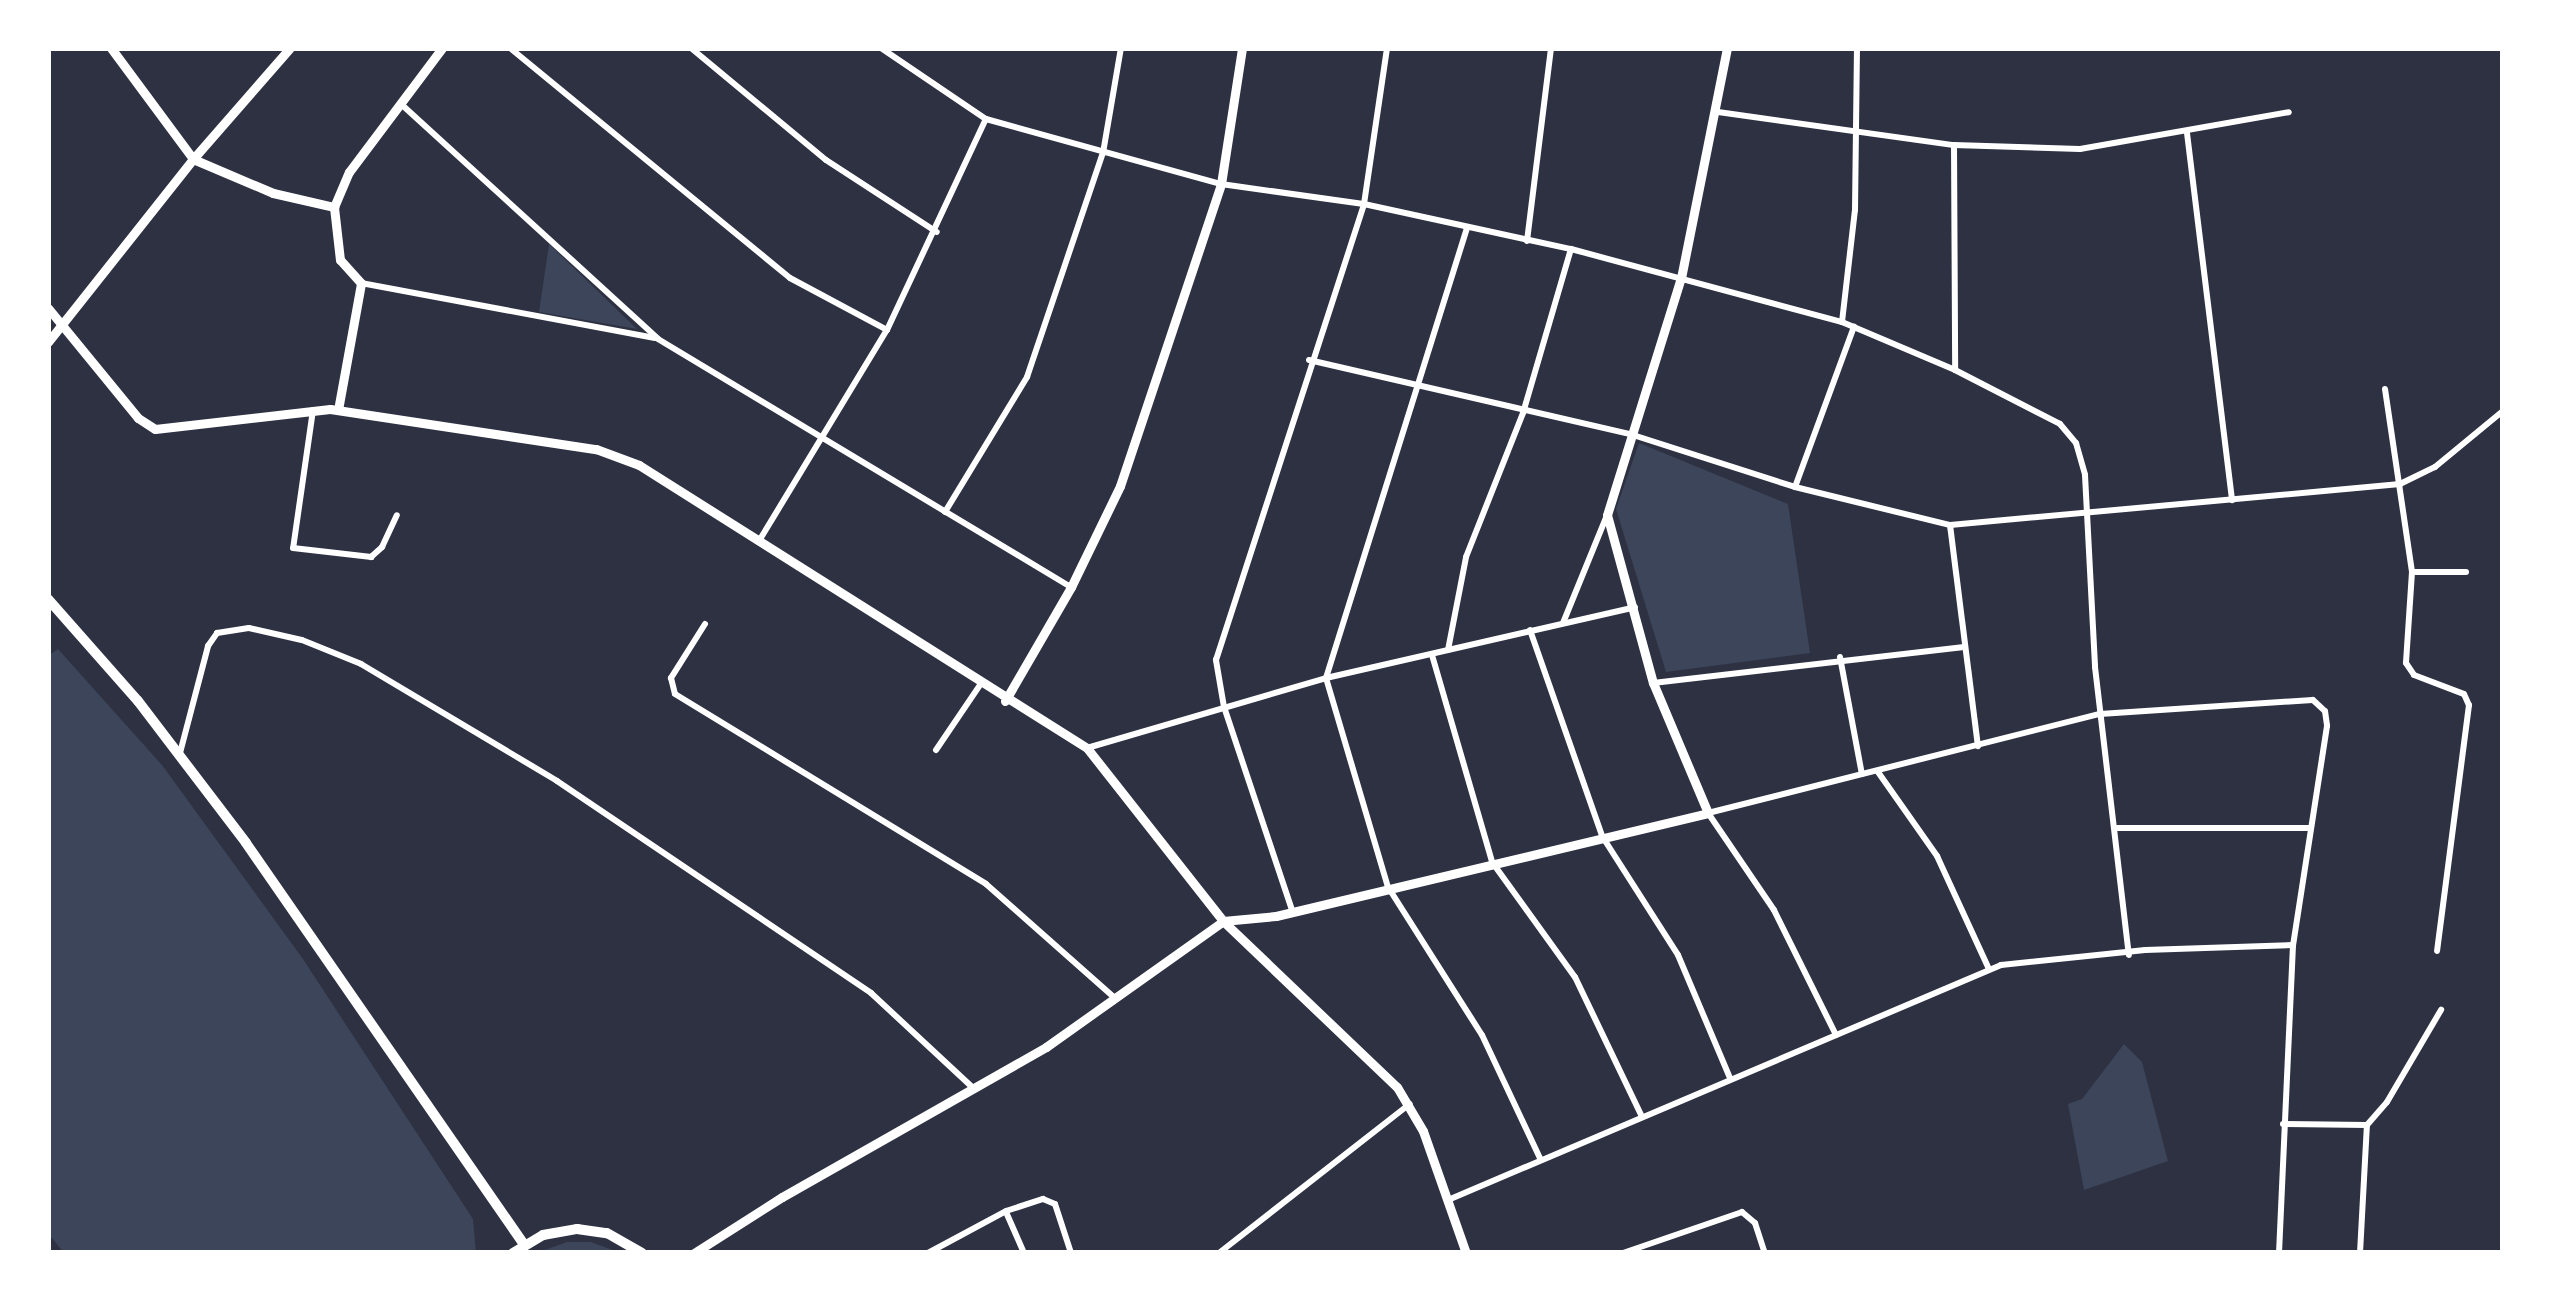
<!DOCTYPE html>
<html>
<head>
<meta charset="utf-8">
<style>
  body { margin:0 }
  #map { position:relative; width:2551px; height:1301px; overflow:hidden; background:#2d3142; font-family:"Times New Roman",serif }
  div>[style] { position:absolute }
  .green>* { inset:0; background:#3c4559 }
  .minor>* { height:6px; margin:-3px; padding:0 3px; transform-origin:3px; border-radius:3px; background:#fff }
  .tertiary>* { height:9px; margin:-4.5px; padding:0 4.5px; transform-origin:4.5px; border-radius:4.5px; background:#fff }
  .secondary>* { height:9px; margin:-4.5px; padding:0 4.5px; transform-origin:4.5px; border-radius:4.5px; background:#fff }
  .primary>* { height:10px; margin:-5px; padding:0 5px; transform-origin:5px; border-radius:5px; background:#fff }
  span { translate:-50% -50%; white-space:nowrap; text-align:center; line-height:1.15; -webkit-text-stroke:12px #fff; paint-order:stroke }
  .frame { position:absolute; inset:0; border:51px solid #fff; pointer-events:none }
</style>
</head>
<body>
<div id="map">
  <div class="green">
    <i style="clip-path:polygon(549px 244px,637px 329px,539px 312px)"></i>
    <i style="clip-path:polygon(1639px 443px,1788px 504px,1810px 653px,1666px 672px,1616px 509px)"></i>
    <i style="clip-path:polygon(58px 649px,162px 765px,303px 959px,473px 1219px,476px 1253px,64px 1253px,48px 1233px,48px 656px)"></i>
    <i style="clip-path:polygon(2124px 1044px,2142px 1062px,2168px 1161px,2084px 1190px,2068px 1104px,2082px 1099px)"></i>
    <i style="clip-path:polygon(567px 1242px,591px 1242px,621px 1253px,536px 1253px)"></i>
  </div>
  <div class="minor">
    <i style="left:510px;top:48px;width:362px;rotate:39.4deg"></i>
    <i style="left:790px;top:278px;width:110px;rotate:28.2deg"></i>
    <i style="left:691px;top:48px;width:175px;rotate:39.7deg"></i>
    <i style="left:826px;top:160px;width:132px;rotate:33deg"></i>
    <i style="left:881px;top:48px;width:127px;rotate:34.1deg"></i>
    <i style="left:986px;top:119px;width:244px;rotate:15.5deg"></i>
    <i style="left:1221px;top:184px;width:144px;rotate:8deg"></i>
    <i style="left:1364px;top:204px;width:212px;rotate:12.3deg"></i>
    <i style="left:1571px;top:249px;width:281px;rotate:15.1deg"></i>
    <i style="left:1842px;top:322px;width:123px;rotate:23deg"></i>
    <i style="left:1955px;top:370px;width:118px;rotate:27.2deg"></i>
    <i style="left:2060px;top:424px;width:25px;rotate:50deg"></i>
    <i style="left:2076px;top:443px;width:33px;rotate:74deg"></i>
    <i style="left:2085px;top:475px;width:192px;rotate:87deg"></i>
    <i style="left:2095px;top:667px;width:290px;rotate:83.3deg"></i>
    <i style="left:401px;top:104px;width:348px;rotate:42.4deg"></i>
    <i style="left:658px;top:339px;width:482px;rotate:31deg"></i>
    <i style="left:1718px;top:112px;width:238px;rotate:8deg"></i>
    <i style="left:1954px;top:145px;width:126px;rotate:1.8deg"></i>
    <i style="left:2080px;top:149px;width:212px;rotate:-10deg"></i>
    <i style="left:2187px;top:133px;width:370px;rotate:83deg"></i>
    <i style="left:1954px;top:145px;width:225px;rotate:89.7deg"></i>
    <i style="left:1467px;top:228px;width:472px;rotate:107.4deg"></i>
    <i style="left:1326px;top:678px;width:218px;rotate:73.5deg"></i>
    <i style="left:1388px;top:887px;width:175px;rotate:57.6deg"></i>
    <i style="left:1482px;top:1035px;width:136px;rotate:64.8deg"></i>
    <i style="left:1527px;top:241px;width:194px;rotate:-82.9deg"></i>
    <i style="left:361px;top:283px;width:299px;rotate:10.6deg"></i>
    <i style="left:1842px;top:322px;width:113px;rotate:-83.4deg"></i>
    <i style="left:1855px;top:210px;width:162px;rotate:-89.3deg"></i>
    <i style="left:1309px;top:360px;width:333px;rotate:13deg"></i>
    <i style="left:1633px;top:435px;width:170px;rotate:17.8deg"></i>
    <i style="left:1795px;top:487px;width:160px;rotate:13.8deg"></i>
    <i style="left:1950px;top:525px;width:452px;rotate:-5.2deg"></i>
    <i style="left:2400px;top:484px;width:39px;rotate:-26deg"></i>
    <i style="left:2435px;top:467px;width:88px;rotate:-39.5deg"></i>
    <i style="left:2385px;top:389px;width:185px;rotate:81.6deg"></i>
    <i style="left:2412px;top:572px;width:91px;rotate:93.8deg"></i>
    <i style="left:2406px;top:663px;width:14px;rotate:56deg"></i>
    <i style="left:2414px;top:675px;width:53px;rotate:20.8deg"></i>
    <i style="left:2464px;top:694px;width:12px;rotate:66deg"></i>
    <i style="left:2469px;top:705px;width:248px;rotate:97.4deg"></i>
    <i style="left:313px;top:410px;width:139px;rotate:98.2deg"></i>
    <i style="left:293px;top:548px;width:79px;rotate:6.6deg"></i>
    <i style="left:371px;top:557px;width:15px;rotate:-42deg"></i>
    <i style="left:382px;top:547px;width:35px;rotate:-65deg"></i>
    <i style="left:1795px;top:487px;width:171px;rotate:-69.8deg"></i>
    <i style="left:945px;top:512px;width:158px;rotate:-58.7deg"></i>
    <i style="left:1027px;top:377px;width:237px;rotate:-71.3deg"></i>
    <i style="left:1103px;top:153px;width:107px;rotate:-80.3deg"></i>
    <i style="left:1950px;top:525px;width:223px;rotate:82.8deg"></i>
    <i style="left:759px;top:541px;width:247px;rotate:-58.8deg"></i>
    <i style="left:887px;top:330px;width:233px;rotate:-64.9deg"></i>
    <i style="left:2412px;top:572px;width:54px"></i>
    <i style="left:1563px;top:623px;width:117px;rotate:-67.8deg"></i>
    <i style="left:705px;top:624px;width:64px;rotate:122.2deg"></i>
    <i style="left:671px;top:678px;width:16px;rotate:76deg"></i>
    <i style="left:675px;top:694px;width:364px;rotate:31.4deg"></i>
    <i style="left:986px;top:884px;width:172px;rotate:41.5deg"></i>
    <i style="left:1530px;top:630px;width:218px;rotate:70.7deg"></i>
    <i style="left:1602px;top:836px;width:141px;rotate:57.4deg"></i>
    <i style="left:1678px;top:955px;width:134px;rotate:67.1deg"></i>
    <i style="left:1448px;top:650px;width:95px;rotate:-79deg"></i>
    <i style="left:1466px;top:557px;width:155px;rotate:-68.4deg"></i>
    <i style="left:1523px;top:413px;width:171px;rotate:-73.7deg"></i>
    <i style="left:1432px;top:655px;width:216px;rotate:73.8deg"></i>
    <i style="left:1492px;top:862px;width:142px;rotate:54.2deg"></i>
    <i style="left:1575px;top:977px;width:155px;rotate:64.4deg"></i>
    <i style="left:1840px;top:657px;width:119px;rotate:79.4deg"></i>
    <i style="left:1653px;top:683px;width:311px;rotate:-6.6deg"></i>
    <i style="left:1087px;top:748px;width:249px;rotate:-16.3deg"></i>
    <i style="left:1326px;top:678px;width:317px;rotate:-12.9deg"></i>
    <i style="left:936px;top:750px;width:78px;rotate:-55.9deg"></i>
    <i style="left:180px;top:753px;width:111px;rotate:-75.3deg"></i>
    <i style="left:208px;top:646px;width:16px;rotate:-55deg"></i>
    <i style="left:217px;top:633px;width:32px;rotate:-9deg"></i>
    <i style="left:249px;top:628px;width:54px;rotate:12.8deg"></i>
    <i style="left:302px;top:640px;width:64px;rotate:22.1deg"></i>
    <i style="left:361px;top:664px;width:228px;rotate:30.8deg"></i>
    <i style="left:557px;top:781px;width:379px;rotate:34deg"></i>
    <i style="left:871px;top:993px;width:138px;rotate:42.9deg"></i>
    <i style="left:1878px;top:772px;width:103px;rotate:54.9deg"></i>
    <i style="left:1937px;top:856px;width:124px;rotate:65.3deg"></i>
    <i style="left:2117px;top:828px;width:193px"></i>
    <i style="left:1293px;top:913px;width:217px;rotate:-108.5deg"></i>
    <i style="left:1224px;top:707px;width:48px;rotate:-99.7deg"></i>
    <i style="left:1216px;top:660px;width:479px;rotate:-72deg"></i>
    <i style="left:1364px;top:204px;width:158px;rotate:-81.6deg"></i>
    <i style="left:1836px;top:1035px;width:140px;rotate:-116.4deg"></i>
    <i style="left:1774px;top:910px;width:117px;rotate:-124.2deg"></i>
    <i style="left:1708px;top:813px;width:404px;rotate:-14.2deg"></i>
    <i style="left:2100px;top:714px;width:213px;rotate:-3.8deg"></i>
    <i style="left:2313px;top:700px;width:16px;rotate:43deg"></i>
    <i style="left:2325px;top:711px;width:15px;rotate:82deg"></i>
    <i style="left:2327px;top:726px;width:222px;rotate:98.8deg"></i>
    <i style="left:2293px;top:945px;width:308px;rotate:92.6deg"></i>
    <i style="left:2283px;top:1124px;width:84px;rotate:0.7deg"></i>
    <i style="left:1448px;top:1200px;width:601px;rotate:-23.02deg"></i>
    <i style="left:2001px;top:965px;width:145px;rotate:-5.9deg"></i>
    <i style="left:2145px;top:950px;width:148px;rotate:-1.9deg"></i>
    <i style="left:1006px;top:1212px;width:45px;rotate:66.3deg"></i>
    <i style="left:928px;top:1253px;width:89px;rotate:-28.3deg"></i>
    <i style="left:1006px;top:1211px;width:39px;rotate:-18deg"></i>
    <i style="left:1043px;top:1199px;width:13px;rotate:23deg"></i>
    <i style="left:1055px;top:1204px;width:52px;rotate:71.9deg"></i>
    <i style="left:1219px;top:1253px;width:242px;rotate:-38deg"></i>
    <i style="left:1623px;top:1253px;width:126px;rotate:-19deg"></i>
    <i style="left:1742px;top:1212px;width:17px;rotate:40deg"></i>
    <i style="left:1755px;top:1223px;width:32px;rotate:72deg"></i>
    <i style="left:2360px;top:1253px;width:128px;rotate:-86.9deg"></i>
    <i style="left:2367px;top:1125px;width:30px;rotate:-49deg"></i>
    <i style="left:2387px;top:1102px;width:107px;rotate:-59.6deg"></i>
  </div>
  <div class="tertiary">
    <i style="left:111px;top:48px;width:138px;rotate:53.5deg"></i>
    <i style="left:193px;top:159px;width:87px;rotate:23deg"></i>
    <i style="left:273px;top:193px;width:63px;rotate:12.9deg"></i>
    <i style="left:48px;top:308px;width:142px;rotate:50.7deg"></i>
    <i style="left:138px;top:418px;width:20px;rotate:33deg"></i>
    <i style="left:155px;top:429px;width:176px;rotate:-6.5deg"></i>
    <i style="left:330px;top:409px;width:269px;rotate:8.6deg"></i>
    <i style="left:596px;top:449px;width:46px;rotate:20.4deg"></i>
    <i style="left:639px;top:465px;width:530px;rotate:32.28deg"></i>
    <i style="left:1087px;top:748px;width:220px;rotate:51.8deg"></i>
    <i style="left:1223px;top:921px;width:53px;rotate:-5.4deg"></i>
    <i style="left:1276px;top:916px;width:444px;rotate:-13.4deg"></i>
    <i style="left:1708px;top:813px;width:141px;rotate:-112.9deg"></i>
    <i style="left:1653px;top:683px;width:174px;rotate:-105.3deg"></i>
    <i style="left:1607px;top:515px;width:248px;rotate:-72.7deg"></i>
    <i style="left:1681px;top:278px;width:235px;rotate:-78.7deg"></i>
    <i style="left:48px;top:342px;width:233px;rotate:-51.6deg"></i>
    <i style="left:193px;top:159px;width:147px;rotate:-48.9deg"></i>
    <i style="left:338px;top:410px;width:129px;rotate:-79.7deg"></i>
    <i style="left:361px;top:283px;width:31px;rotate:-132deg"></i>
    <i style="left:340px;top:260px;width:53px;rotate:-96.5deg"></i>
    <i style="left:334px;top:207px;width:38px;rotate:-67deg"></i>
    <i style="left:349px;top:172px;width:155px;rotate:-53.1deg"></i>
    <i style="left:1005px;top:701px;width:132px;rotate:-59.9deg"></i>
    <i style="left:1071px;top:587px;width:112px;rotate:-64.1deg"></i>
    <i style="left:1120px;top:486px;width:318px;rotate:-71.5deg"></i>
    <i style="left:1221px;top:184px;width:138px;rotate:-81.2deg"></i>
  </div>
  <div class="secondary">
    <i style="left:694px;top:1253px;width:104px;rotate:-32.5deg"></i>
    <i style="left:782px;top:1197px;width:304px;rotate:-29.6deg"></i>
    <i style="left:1046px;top:1047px;width:217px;rotate:-35.4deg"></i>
    <i style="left:1223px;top:921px;width:240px;rotate:43.7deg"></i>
    <i style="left:1397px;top:1087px;width:51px;rotate:59.4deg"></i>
    <i style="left:1423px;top:1131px;width:129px;rotate:70.6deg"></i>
  </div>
  <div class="primary">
    <i style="left:48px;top:599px;width:136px;rotate:48.6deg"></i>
    <i style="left:138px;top:701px;width:178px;rotate:52.7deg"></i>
    <i style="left:246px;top:843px;width:488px;rotate:55.3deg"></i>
    <i style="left:513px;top:1253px;width:35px;rotate:-31deg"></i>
    <i style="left:543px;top:1235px;width:35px;rotate:-10deg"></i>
    <i style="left:577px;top:1229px;width:30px;rotate:8deg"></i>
    <i style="left:607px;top:1233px;width:40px;rotate:29.7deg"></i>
  </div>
  <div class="frame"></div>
</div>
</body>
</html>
